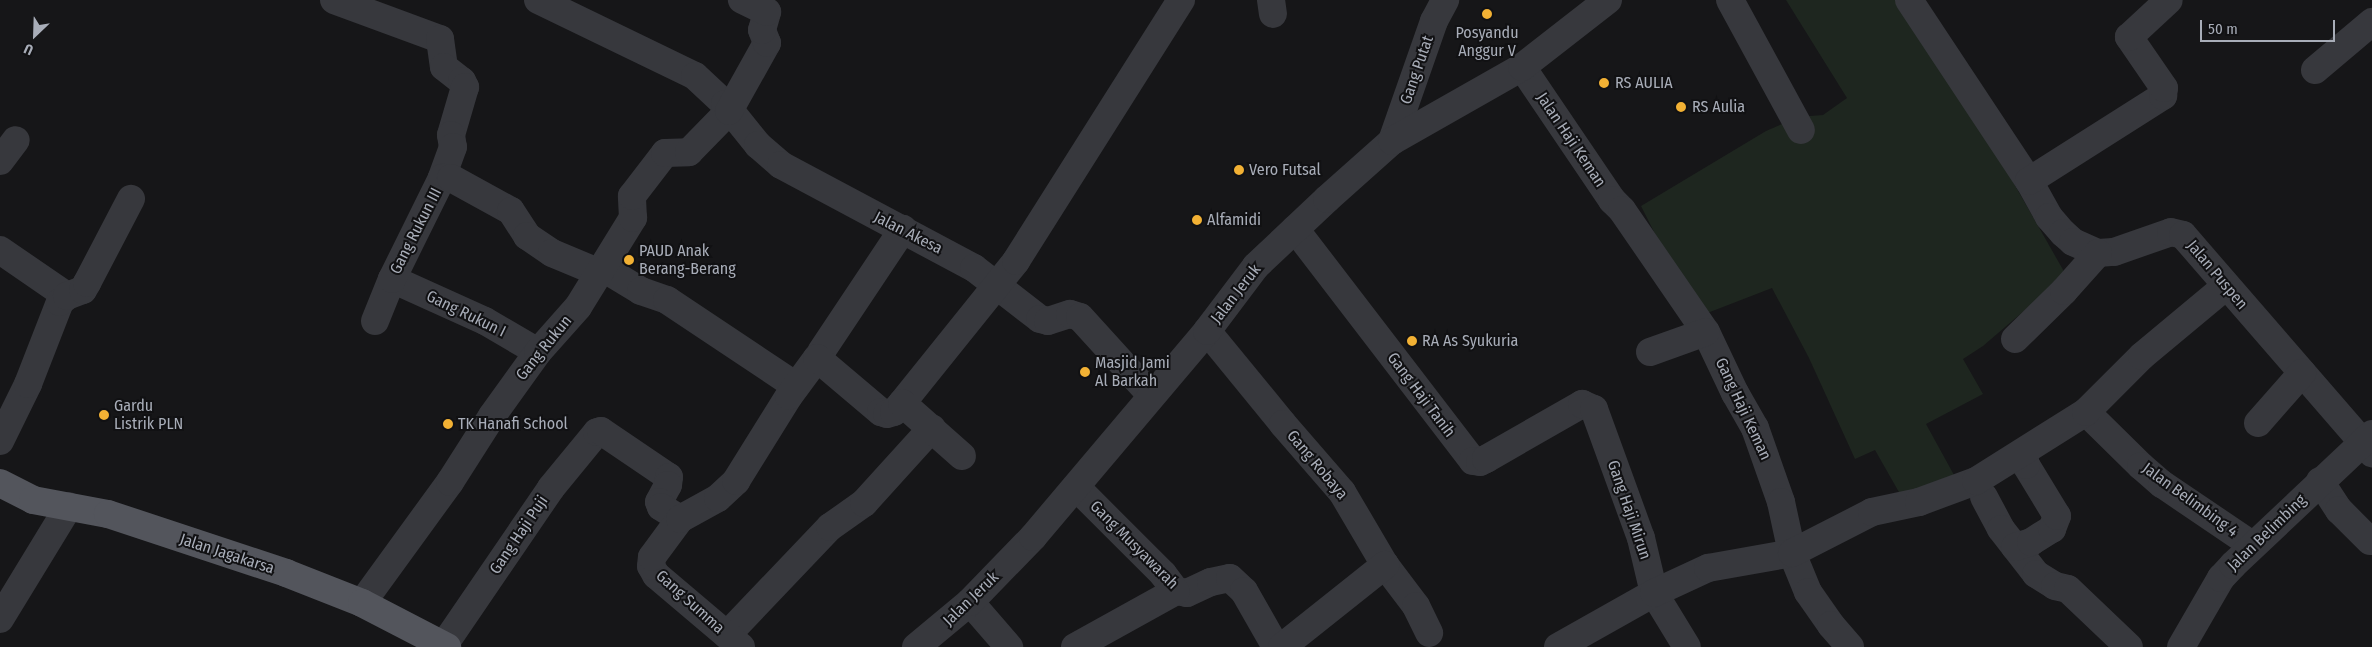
<!DOCTYPE html>
<html>
<head>
<meta charset="utf-8">
<style>
  body { margin:0 }
  #map { position:relative; width:2372px; height:647px; overflow:hidden; background:#161618; font-family:"Fira Sans Condensed",sans-serif }
  div>[style] { position:absolute }
  .green>* { inset:0; background:#1e261f }
  .minor>* { height:28px; margin:-14px; padding:0 14px; transform-origin:14px; border-radius:14px; background:#37383d }
  .major>* { height:28px; margin:-14px; padding:0 14px; transform-origin:14px; border-radius:14px; background:#53555c }
  .dots>* { width:14px; height:14px; translate:-50% -50%; box-sizing:border-box; border:2px solid #111113; border-radius:50% }
  span { translate:-50% -50%; white-space:nowrap; text-align:center; line-height:1.15; -webkit-text-stroke:4px #111113; paint-order:stroke }
  .poi-label { font-size:16px; color:#a8adb8 }
  .left { translate:0 -50%; text-align:left }
  .street-label { font-size:16px; color:#a8adb8 }
  .north { position:absolute; left:10px; top:10px; width:50px; height:50px; -webkit-text-stroke:4px #111113; paint-order:stroke; rotate:204deg; font-size:14px; font-weight:700; line-height:20px; text-align:center; color:#a8adb8 }
  .north::after { content:''; display:block; margin:auto; width:18px; height:22px; background:#a8adb8; clip-path:polygon(50% 0,100% 100%,50% 72%,0 100%) }
  .scale { position:absolute; left:2200px; top:20px; width:135px; height:22px; box-sizing:border-box; border:2px solid #a8adb8; border-top:0; padding-left:6px; font-size:15px; line-height:18px; white-space:nowrap; color:#a8adb8; -webkit-text-stroke:4px #111113; paint-order:stroke }
</style>
</head>
<body>
<div id="map">
  <div class="green">
    <i style="clip-path:polygon(1786px 0,1897px 0,2000px 159px,2066px 275px,1983px 346px,1963px 359px,1983px 394px,1926px 424px,1954px 475px,1904px 501px,1875px 450px,1855px 459px,1809px 358px,1772px 288px,1697px 317px,1641px 206px,1766px 131px,1798px 117px,1823px 115px,1847px 98px)"></i>
  </div>
  <div class="minor">
    <i style="left:334px;top:0;width:113px;rotate:20.2deg"></i>
    <i style="left:440px;top:39px;width:28px;rotate:82deg"></i>
    <i style="left:444px;top:67px;width:23px;rotate:38deg"></i>
    <i style="left:462px;top:81px;width:7px;rotate:63deg"></i>
    <i style="left:465px;top:87px;width:50px;rotate:106.3deg"></i>
    <i style="left:451px;top:135px;width:12px;rotate:81deg"></i>
    <i style="left:453px;top:147px;width:33px;rotate:110deg"></i>
    <i style="left:538px;top:0;width:174px;rotate:25.8deg"></i>
    <i style="left:695px;top:76px;width:41px;rotate:43deg"></i>
    <i style="left:725px;top:104px;width:53px;rotate:51.2deg"></i>
    <i style="left:758px;top:145px;width:30px;rotate:41deg"></i>
    <i style="left:781px;top:165px;width:219px;rotate:28.1deg"></i>
    <i style="left:974px;top:268px;width:83px;rotate:37.7deg"></i>
    <i style="left:1040px;top:319px;width:8px;rotate:14deg"></i>
    <i style="left:1048px;top:321px;width:23px;rotate:-18deg"></i>
    <i style="left:1070px;top:314px;width:10px;rotate:17deg"></i>
    <i style="left:1080px;top:317px;width:105px;rotate:47.7deg"></i>
    <i style="left:1271px;top:0;width:14px;rotate:82deg"></i>
    <i style="left:1730px;top:0;width:148px;rotate:61.4deg"></i>
    <i style="left:1909px;top:0;width:217px;rotate:56.5deg"></i>
    <i style="left:2029px;top:181px;width:41px;rotate:60.9deg"></i>
    <i style="left:2049px;top:217px;width:21px;rotate:49deg"></i>
    <i style="left:2063px;top:233px;width:13px;rotate:42deg"></i>
    <i style="left:2073px;top:242px;width:27px;rotate:24deg"></i>
    <i style="left:2098px;top:253px;width:16px;rotate:-4deg"></i>
    <i style="left:2114px;top:252px;width:60px;rotate:-19.3deg"></i>
    <i style="left:2171px;top:232px;width:12px;rotate:14deg"></i>
    <i style="left:2183px;top:235px;width:289px;rotate:49.1deg"></i>
    <i style="left:1522px;top:67px;width:161px;rotate:55.9deg"></i>
    <i style="left:1612px;top:200px;width:14px;rotate:45deg"></i>
    <i style="left:1622px;top:210px;width:148px;rotate:55.5deg"></i>
    <i style="left:1706px;top:332px;width:68px;rotate:64.6deg"></i>
    <i style="left:1735px;top:393px;width:40px;rotate:60.3deg"></i>
    <i style="left:1755px;top:428px;width:78px;rotate:70.6deg"></i>
    <i style="left:1781px;top:502px;width:52px;rotate:77.8deg"></i>
    <i style="left:1792px;top:553px;width:42px;rotate:67.7deg"></i>
    <i style="left:1808px;top:592px;width:40px;rotate:55.1deg"></i>
    <i style="left:1831px;top:625px;width:29px;rotate:49deg"></i>
    <i style="left:2315px;top:70px;width:75px;rotate:-40.1deg"></i>
    <i style="left:1392px;top:141px;width:127px;rotate:-70.7deg"></i>
    <i style="left:1434px;top:21px;width:24px;rotate:-62deg"></i>
    <i style="left:0;top:161px;width:26px;rotate:-53deg"></i>
    <i style="left:2029px;top:181px;width:159px;rotate:-32.4deg"></i>
    <i style="left:2163px;top:96px;width:8px;rotate:-83deg"></i>
    <i style="left:2164px;top:88px;width:62px;rotate:-124.5deg"></i>
    <i style="left:2129px;top:37px;width:54px;rotate:-42.8deg"></i>
    <i style="left:1295px;top:229px;width:292px;rotate:52.5deg"></i>
    <i style="left:1473px;top:461px;width:7px;rotate:8deg"></i>
    <i style="left:1480px;top:462px;width:7px;rotate:-27deg"></i>
    <i style="left:1486px;top:459px;width:111px;rotate:-29.8deg"></i>
    <i style="left:1582px;top:404px;width:13px;rotate:23deg"></i>
    <i style="left:1594px;top:409px;width:137px;rotate:70deg"></i>
    <i style="left:1641px;top:538px;width:57px;rotate:76.7deg"></i>
    <i style="left:1654px;top:593px;width:63px;rotate:58.6deg"></i>
    <i style="left:0;top:250px;width:81px;rotate:34.5deg"></i>
    <i style="left:603px;top:268px;width:44px;rotate:31.2deg"></i>
    <i style="left:641px;top:291px;width:28px;rotate:19deg"></i>
    <i style="left:667px;top:300px;width:155px;rotate:33.7deg"></i>
    <i style="left:392px;top:279px;width:102px;rotate:24.3deg"></i>
    <i style="left:485px;top:321px;width:61px;rotate:30.3deg"></i>
    <i style="left:375px;top:321px;width:45px;rotate:-68deg"></i>
    <i style="left:392px;top:279px;width:113px;rotate:-63.7deg"></i>
    <i style="left:442px;top:178px;width:9px"></i>
    <i style="left:451px;top:178px;width:68px;rotate:28.8deg"></i>
    <i style="left:511px;top:211px;width:30px;rotate:57deg"></i>
    <i style="left:527px;top:236px;width:30px;rotate:34deg"></i>
    <i style="left:552px;top:253px;width:52px;rotate:22.6deg"></i>
    <i style="left:1207px;top:331px;width:120px;rotate:50.7deg"></i>
    <i style="left:1283px;top:424px;width:90px;rotate:49.1deg"></i>
    <i style="left:1342px;top:492px;width:85px;rotate:59.5deg"></i>
    <i style="left:1385px;top:565px;width:51px;rotate:52.9deg"></i>
    <i style="left:1416px;top:606px;width:30px;rotate:64deg"></i>
    <i style="left:2015px;top:339px;width:69px;rotate:-44.4deg"></i>
    <i style="left:2064px;top:291px;width:51px;rotate:-48.2deg"></i>
    <i style="left:821px;top:352px;width:148px;rotate:-56.3deg"></i>
    <i style="left:1650px;top:352px;width:59px;rotate:-19.7deg"></i>
    <i style="left:902px;top:403px;width:182px;rotate:-51.2deg"></i>
    <i style="left:1016px;top:261px;width:309px;rotate:-57.7deg"></i>
    <i style="left:2086px;top:412px;width:77px;rotate:44.5deg"></i>
    <i style="left:2141px;top:466px;width:28px;rotate:41deg"></i>
    <i style="left:2162px;top:484px;width:109px;rotate:34.1deg"></i>
    <i style="left:2258px;top:423px;width:67px;rotate:-48.7deg"></i>
    <i style="left:0;top:441px;width:64px;rotate:-63.8deg"></i>
    <i style="left:28px;top:384px;width:88px;rotate:-68.7deg"></i>
    <i style="left:60px;top:302px;width:9px;rotate:-41deg"></i>
    <i style="left:67px;top:296px;width:17px;rotate:-21deg"></i>
    <i style="left:83px;top:290px;width:8px;rotate:-60deg"></i>
    <i style="left:87px;top:283px;width:95px;rotate:-62.4deg"></i>
    <i style="left:2320px;top:481px;width:35px;rotate:57deg"></i>
    <i style="left:2339px;top:510px;width:44px;rotate:45deg"></i>
    <i style="left:1076px;top:487px;width:123px;rotate:45deg"></i>
    <i style="left:1163px;top:574px;width:21px;rotate:53deg"></i>
    <i style="left:1176px;top:591px;width:11px;rotate:10deg"></i>
    <i style="left:1187px;top:593px;width:26px;rotate:-25deg"></i>
    <i style="left:1211px;top:582px;width:19px;rotate:-12deg"></i>
    <i style="left:1230px;top:578px;width:19px;rotate:43deg"></i>
    <i style="left:1244px;top:591px;width:64px;rotate:60.3deg"></i>
    <i style="left:1984px;top:497px;width:36px;rotate:62deg"></i>
    <i style="left:2001px;top:529px;width:57px;rotate:52.1deg"></i>
    <i style="left:2036px;top:574px;width:22px;rotate:32deg"></i>
    <i style="left:2055px;top:586px;width:13px;rotate:13deg"></i>
    <i style="left:2068px;top:589px;width:84px;rotate:43.6deg"></i>
    <i style="left:2015px;top:547px;width:17px;rotate:-17deg"></i>
    <i style="left:2031px;top:542px;width:25px;rotate:-32deg"></i>
    <i style="left:2052px;top:529px;width:14px;rotate:-69deg"></i>
    <i style="left:2057px;top:516px;width:60px;rotate:-121.3deg"></i>
    <i style="left:2026px;top:465px;width:12px;rotate:-104deg"></i>
    <i style="left:970px;top:602px;width:60px;rotate:49.1deg"></i>
    <i style="left:362px;top:603px;width:150px;rotate:-54deg"></i>
    <i style="left:450px;top:482px;width:78px;rotate:-57.5deg"></i>
    <i style="left:492px;top:416px;width:79px;rotate:-54.3deg"></i>
    <i style="left:538px;top:352px;width:60px;rotate:-48.4deg"></i>
    <i style="left:578px;top:307px;width:105px;rotate:-58.3deg"></i>
    <i style="left:633px;top:218px;width:22px;rotate:-93deg"></i>
    <i style="left:632px;top:196px;width:54px;rotate:-52.5deg"></i>
    <i style="left:665px;top:153px;width:24px;rotate:-2deg"></i>
    <i style="left:689px;top:152px;width:57px;rotate:-45.7deg"></i>
    <i style="left:729px;top:111px;width:78px;rotate:-60.8deg"></i>
    <i style="left:767px;top:43px;width:14px;rotate:-111deg"></i>
    <i style="left:762px;top:30px;width:19px;rotate:-74deg"></i>
    <i style="left:767px;top:12px;width:28px;rotate:-154deg"></i>
    <i style="left:0;top:619px;width:132px;rotate:-58.6deg"></i>
    <i style="left:727px;top:635px;width:149px;rotate:-46.4deg"></i>
    <i style="left:830px;top:527px;width:42px;rotate:-35.2deg"></i>
    <i style="left:864px;top:503px;width:101px;rotate:-47.8deg"></i>
    <i style="left:444px;top:645px;width:190px;rotate:-55.7deg"></i>
    <i style="left:551px;top:488px;width:72px;rotate:-50.6deg"></i>
    <i style="left:597px;top:432px;width:4px;rotate:-14deg"></i>
    <i style="left:601px;top:431px;width:82px;rotate:34.1deg"></i>
    <i style="left:669px;top:477px;width:8px;rotate:97deg"></i>
    <i style="left:668px;top:485px;width:19px;rotate:118deg"></i>
    <i style="left:659px;top:502px;width:5px;rotate:68deg"></i>
    <i style="left:661px;top:507px;width:22px;rotate:32deg"></i>
    <i style="left:741px;top:647px;width:111px;rotate:-139.7deg"></i>
    <i style="left:656px;top:575px;width:10px;rotate:-119deg"></i>
    <i style="left:651px;top:566px;width:9px;rotate:-84deg"></i>
    <i style="left:652px;top:557px;width:47px;rotate:-53.6deg"></i>
    <i style="left:680px;top:519px;width:43px;rotate:-28.9deg"></i>
    <i style="left:718px;top:498px;width:25px;rotate:-43deg"></i>
    <i style="left:736px;top:481px;width:100px;rotate:-58.1deg"></i>
    <i style="left:789px;top:396px;width:47px;rotate:-53.6deg"></i>
    <i style="left:817px;top:358px;width:84px;rotate:40.2deg"></i>
    <i style="left:881px;top:412px;width:6px;rotate:18deg"></i>
    <i style="left:887px;top:414px;width:7px;rotate:-16deg"></i>
    <i style="left:894px;top:412px;width:12px;rotate:-48deg"></i>
    <i style="left:902px;top:403px;width:80px;rotate:41.5deg"></i>
    <i style="left:916px;top:647px;width:70px;rotate:-39.8deg"></i>
    <i style="left:970px;top:602px;width:91px;rotate:-45.9deg"></i>
    <i style="left:1033px;top:537px;width:270px;rotate:-49.8deg"></i>
    <i style="left:1207px;top:331px;width:81px;rotate:-53deg"></i>
    <i style="left:1256px;top:266px;width:98px;rotate:-43.3deg"></i>
    <i style="left:1327px;top:199px;width:87px;rotate:-41.7deg"></i>
    <i style="left:1392px;top:141px;width:150px;rotate:-29.6deg"></i>
    <i style="left:1522px;top:67px;width:109px;rotate:-37.9deg"></i>
    <i style="left:1075px;top:647px;width:115px;rotate:-29deg"></i>
    <i style="left:1282px;top:647px;width:132px;rotate:-38.5deg"></i>
    <i style="left:1558px;top:647px;width:110px;rotate:-29.4deg"></i>
    <i style="left:1654px;top:593px;width:60px;rotate:-24.8deg"></i>
    <i style="left:1708px;top:568px;width:85px;rotate:-10.1deg"></i>
    <i style="left:1792px;top:553px;width:90px;rotate:-27.1deg"></i>
    <i style="left:1872px;top:512px;width:48px;rotate:-12deg"></i>
    <i style="left:1919px;top:502px;width:61px;rotate:-20.2deg"></i>
    <i style="left:1976px;top:481px;width:130px;rotate:-32.1deg"></i>
    <i style="left:2086px;top:412px;width:79px;rotate:-45deg"></i>
    <i style="left:2142px;top:356px;width:109px;rotate:-39.8deg"></i>
    <i style="left:2181px;top:647px;width:80px;rotate:-59.9deg"></i>
    <i style="left:2221px;top:578px;width:18px;rotate:-47deg"></i>
    <i style="left:2233px;top:565px;width:191px;rotate:-43.3deg"></i>
  </div>
  <div class="major">
    <i style="left:0;top:483px;width:37px;rotate:27deg"></i>
    <i style="left:33px;top:500px;width:76px;rotate:10.6deg"></i>
    <i style="left:108px;top:514px;width:188px;rotate:18.3deg"></i>
    <i style="left:286px;top:573px;width:82px;rotate:21.5deg"></i>
    <i style="left:362px;top:603px;width:96px;rotate:27.4deg"></i>
  </div>
  <div class="dots">
    <i style="left:1487px;top:14px;background:#f2b134"></i>
    <i style="left:1604px;top:83px;background:#f2b134"></i>
    <i style="left:1681px;top:107px;background:#f2b134"></i>
    <i style="left:1239px;top:170px;background:#f2b134"></i>
    <i style="left:1197px;top:220px;background:#f2b134"></i>
    <i style="left:629px;top:260px;background:#f2b134"></i>
    <i style="left:1412px;top:341px;background:#f2b134"></i>
    <i style="left:1085px;top:372px;background:#f2b134"></i>
    <i style="left:104px;top:415px;background:#f2b134"></i>
    <i style="left:448px;top:424px;background:#f2b134"></i>
  </div>
  <div class="poi-label">
    <span style="left:1487px;top:42px">Posyandu<br>Anggur V</span>
    <span class="left" style="left:1615px;top:83px">RS AULIA</span>
    <span class="left" style="left:1692px;top:107px">RS Aulia</span>
    <span class="left" style="left:1249px;top:170px">Vero Futsal</span>
    <span class="left" style="left:1207px;top:220px">Alfamidi</span>
    <span class="left" style="left:639px;top:260px">PAUD Anak<br>Berang-Berang</span>
    <span class="left" style="left:1422px;top:341px">RA As Syukuria</span>
    <span class="left" style="left:1095px;top:372px">Masjid Jami<br>Al Barkah</span>
    <span class="left" style="left:114px;top:415px">Gardu<br>Listrik PLN</span>
    <span class="left" style="left:458px;top:424px">TK Hanafi School</span>
  </div>
  <div class="street-label">
    <span style="left:1417px;top:70px;rotate:-71deg">Gang Putat</span>
    <span style="left:1571px;top:140px;rotate:56deg">Jalan Haji Keman</span>
    <span style="left:416px;top:231px;rotate:-63deg">Gang Rukun III</span>
    <span style="left:908px;top:233px;rotate:27deg">Jalan Akesa</span>
    <span style="left:2217px;top:275px;rotate:50deg">Jalan Puspen</span>
    <span style="left:1236px;top:294px;rotate:-52deg">Jalan Jeruk</span>
    <span style="left:466px;top:314px;rotate:26deg">Gang Rukun I</span>
    <span style="left:544px;top:348px;rotate:-51deg">Gang Rukun</span>
    <span style="left:1421px;top:395px;rotate:53deg">Gang Haji Tanih</span>
    <span style="left:1743px;top:409px;rotate:65deg">Gang Haji Keman</span>
    <span style="left:1317px;top:465px;rotate:50deg">Gang Robaya</span>
    <span style="left:2190px;top:500px;rotate:36deg">Jalan Belimbing 4</span>
    <span style="left:1629px;top:510px;rotate:71deg">Gang Haji Mirun</span>
    <span style="left:2267px;top:533px;rotate:-44deg">Jalan Belimbing</span>
    <span style="left:519px;top:535px;rotate:-56deg">Gang Haji Puji</span>
    <span style="left:1134px;top:545px;rotate:45deg">Gang Musyawarah</span>
    <span style="left:227px;top:554px;rotate:18deg">Jalan Jagakarsa</span>
    <span style="left:971px;top:599px;rotate:-44deg">Jalan Jeruk</span>
    <span style="left:690px;top:602px;rotate:42deg">Gang Summa</span>
  </div>
  <div class="north">U</div>
  <div class="scale">50 m</div>
</div>
</body>
</html>
